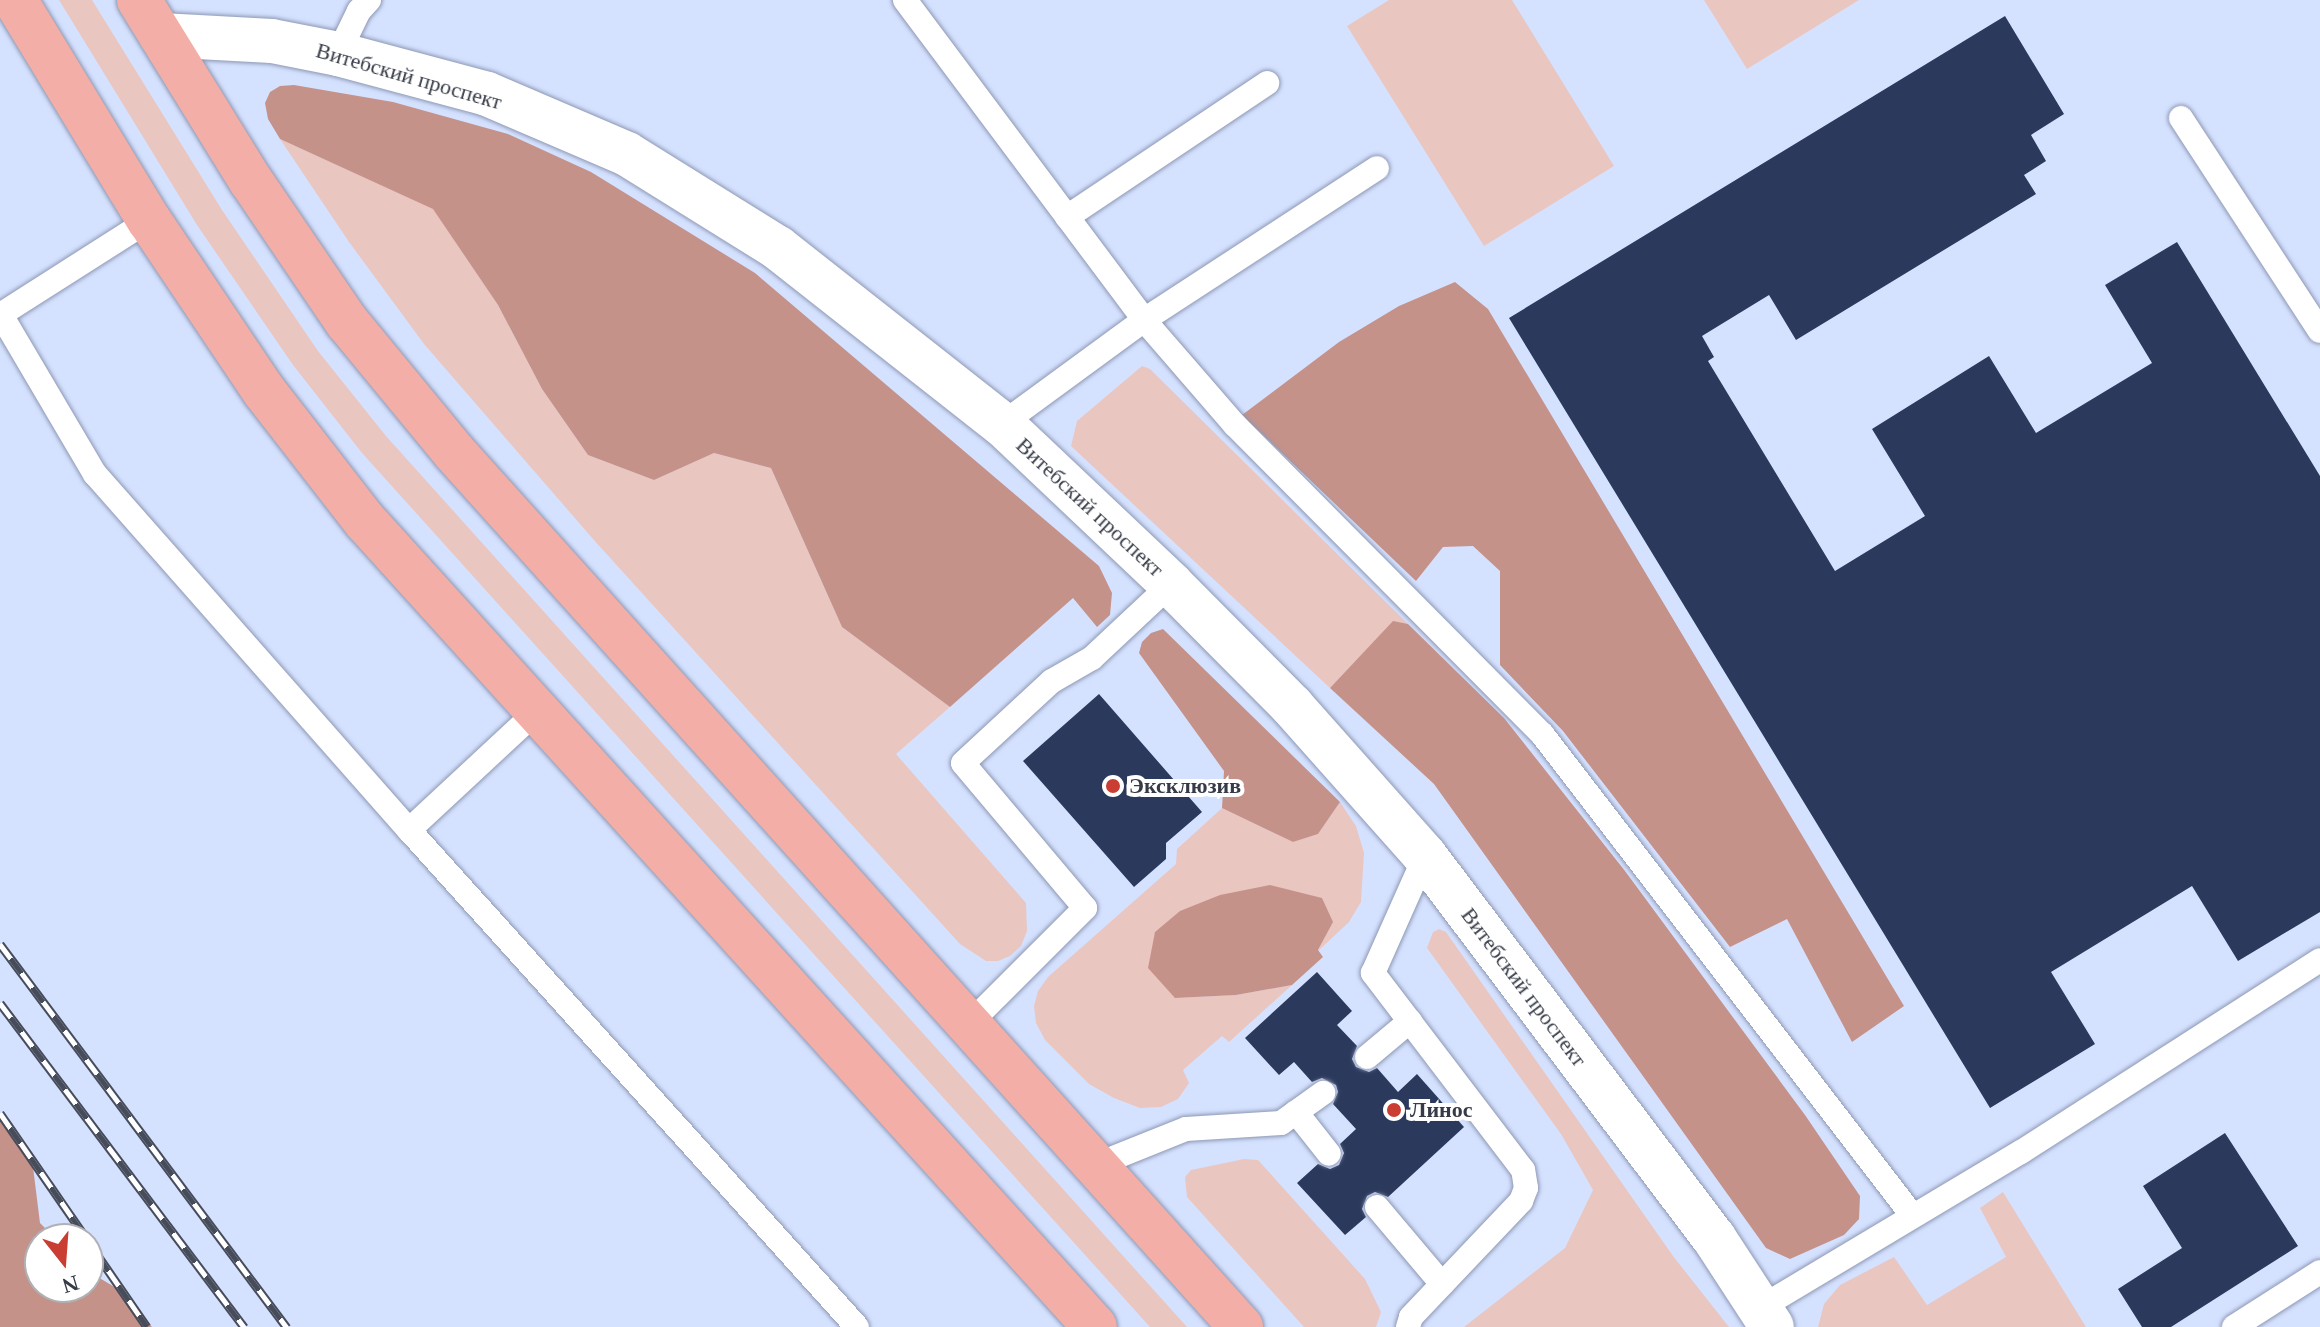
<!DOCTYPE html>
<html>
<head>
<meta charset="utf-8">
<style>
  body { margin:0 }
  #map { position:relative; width:2320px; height:1327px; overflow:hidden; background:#d5e2ff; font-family:Georgia,serif }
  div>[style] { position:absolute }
  .green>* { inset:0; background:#eac6c0 }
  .forest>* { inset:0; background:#c5928a }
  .building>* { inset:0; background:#2b395c }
  .roads { filter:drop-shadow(0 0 2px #8d98b4) drop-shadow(0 0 2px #8d98b4) }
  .service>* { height:24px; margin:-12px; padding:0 12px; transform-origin:12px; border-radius:12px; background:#fff }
  .minor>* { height:44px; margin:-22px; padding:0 22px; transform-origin:22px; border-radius:22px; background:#fff }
  .primary>* { height:44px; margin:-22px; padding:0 22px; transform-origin:22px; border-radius:22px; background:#f3afa7 }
  .rail>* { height:9px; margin-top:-4.5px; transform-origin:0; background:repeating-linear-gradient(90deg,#fff 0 18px,#474c5a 0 36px); box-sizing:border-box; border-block:2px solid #474c5a }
  .dots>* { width:22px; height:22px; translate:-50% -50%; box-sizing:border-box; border:4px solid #fff; border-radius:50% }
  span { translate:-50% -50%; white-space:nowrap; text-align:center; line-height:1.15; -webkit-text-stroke:8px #fff; paint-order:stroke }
  .street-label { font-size:22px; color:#363b47 }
  .poi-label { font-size:22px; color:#363b47; font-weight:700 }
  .left { translate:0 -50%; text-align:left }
  .north { position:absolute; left:24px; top:1223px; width:80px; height:80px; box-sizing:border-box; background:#fff; border:2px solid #afb1b5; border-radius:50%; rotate:163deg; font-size:22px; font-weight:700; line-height:32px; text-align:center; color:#363b47 }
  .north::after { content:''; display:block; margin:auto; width:28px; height:36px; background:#ca3d33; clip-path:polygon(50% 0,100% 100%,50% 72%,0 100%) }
</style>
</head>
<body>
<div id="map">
  <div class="green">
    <i style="clip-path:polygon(59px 0,92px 0,222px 210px,318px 351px,386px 436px,1187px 1327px,1150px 1327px,362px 453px,293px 365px,197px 225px)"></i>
    <i style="clip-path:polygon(1389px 0,1512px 0,1614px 166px,1484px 246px,1347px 26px)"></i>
    <i style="clip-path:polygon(1704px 0,1859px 0,1747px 69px)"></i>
    <i style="clip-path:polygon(280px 139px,433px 208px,498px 305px,542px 389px,588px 455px,654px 480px,714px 453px,771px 468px,842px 627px,950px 707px,896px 754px,1026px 903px,1027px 931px,1021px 946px,1010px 956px,998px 961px,986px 961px,960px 944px,593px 539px,424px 344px,349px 242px)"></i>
    <i style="clip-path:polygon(1142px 366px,1150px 369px,1408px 624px,1393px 622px,1330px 688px,1071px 446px,1077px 421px)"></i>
    <i style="clip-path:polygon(1340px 802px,1356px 826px,1364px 853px,1361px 902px,1349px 922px,1318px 951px,1332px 922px,1175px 998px,1236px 995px,1292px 985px,1229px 1042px,1222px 1036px,1183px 1070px,1189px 1083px,1178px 1099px,1161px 1107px,1140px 1108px,1114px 1098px,1089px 1084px,1045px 1040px,1036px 1023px,1034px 1006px,1038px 991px,1048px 977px,1176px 864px,1177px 849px,1222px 808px,1293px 842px,1318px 834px)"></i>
    <i style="clip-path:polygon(1439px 929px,1446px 932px,1673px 1256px,1729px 1327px,1464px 1327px,1565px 1248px,1593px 1190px,1561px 1134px,1427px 948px,1433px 932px)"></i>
    <i style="clip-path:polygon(1244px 1159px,1258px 1160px,1365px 1279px,1381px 1312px,1376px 1327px,1304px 1327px,1187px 1197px,1185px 1177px,1191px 1170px)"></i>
    <i style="clip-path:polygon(2003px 1192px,2086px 1327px,1818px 1327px,1824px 1304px,1840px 1285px,1894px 1257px,1927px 1305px,2006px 1257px,1980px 1208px)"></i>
  </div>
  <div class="forest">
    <i style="clip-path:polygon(294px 85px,393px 102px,508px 134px,591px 172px,755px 273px,1099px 566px,1112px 593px,1110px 615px,1097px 627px,1073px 598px,950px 707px,842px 627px,771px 468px,714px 453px,654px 480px,588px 455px,542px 389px,498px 305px,433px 209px,280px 139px,268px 119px,265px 103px,270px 92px,280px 86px)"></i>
    <i style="clip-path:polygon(1455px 282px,1488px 309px,1904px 1006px,1852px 1042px,1787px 919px,1730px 947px,1563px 731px,1500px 665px,1500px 571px,1473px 546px,1443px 547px,1416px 581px,1242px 415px,1339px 342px,1399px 306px)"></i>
    <i style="clip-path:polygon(1393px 621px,1408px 624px,1504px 718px,1625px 871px,1805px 1115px,1860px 1196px,1859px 1219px,1844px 1235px,1790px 1259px,1766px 1248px,1434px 784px,1330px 688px)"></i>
    <i style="clip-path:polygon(1163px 629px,1340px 802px,1318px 834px,1293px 842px,1222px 808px,1224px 771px,1139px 653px,1142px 642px,1151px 633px)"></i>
    <i style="clip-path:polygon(1270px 885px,1322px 898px,1333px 922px,1318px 950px,1323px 957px,1292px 985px,1236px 995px,1175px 998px,1148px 968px,1155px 932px,1180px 911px,1220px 895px)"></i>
    <i style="clip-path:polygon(0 1114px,32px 1159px,40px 1223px,56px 1239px,40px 1239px,40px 1287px,88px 1287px,88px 1271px,126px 1294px,152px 1327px,0 1327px)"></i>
  </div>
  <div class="building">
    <i style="clip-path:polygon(2005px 16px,2064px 114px,2031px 135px,2046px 161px,2024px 175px,2036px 194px,1796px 340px,1769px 295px,1702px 336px,1714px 357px,1708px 361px,1835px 571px,1925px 516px,1872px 429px,1989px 356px,2036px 433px,2152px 363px,2105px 285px,2177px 242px,2320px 476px,2320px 912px,2238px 961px,2192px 886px,2051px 972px,2095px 1044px,1990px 1108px,1509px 318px)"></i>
    <i style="clip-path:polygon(1099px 694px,1202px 812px,1166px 843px,1166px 859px,1134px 887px,1023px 761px)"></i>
    <i style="clip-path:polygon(1317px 972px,1352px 1011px,1337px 1025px,1357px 1046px,1352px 1059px,1356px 1067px,1369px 1072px,1377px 1068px,1398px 1092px,1417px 1074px,1464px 1127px,1388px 1197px,1375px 1192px,1367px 1196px,1362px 1209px,1366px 1217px,1345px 1235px,1297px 1183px,1318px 1164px,1330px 1169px,1339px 1165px,1344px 1153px,1340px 1144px,1356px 1129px,1333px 1104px,1338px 1092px,1336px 1085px,1322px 1078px,1312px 1082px,1294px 1062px,1279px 1075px,1245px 1038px)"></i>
    <i style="clip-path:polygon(2225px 1133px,2298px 1246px,2171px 1327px,2142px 1327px,2118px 1289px,2182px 1248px,2143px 1186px)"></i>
  </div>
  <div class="roads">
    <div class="service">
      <i style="left:905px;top:0;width:399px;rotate:53.2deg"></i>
      <i style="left:1144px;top:320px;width:139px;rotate:49.1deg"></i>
      <i style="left:1235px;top:425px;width:436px;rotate:45.2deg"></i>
      <i style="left:1542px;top:734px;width:607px;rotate:52.43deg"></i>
      <i style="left:338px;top:54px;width:48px;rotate:-64deg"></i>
      <i style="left:359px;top:11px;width:15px;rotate:-48deg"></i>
      <i style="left:2181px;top:118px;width:254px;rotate:56.9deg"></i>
      <i style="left:1067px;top:217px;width:241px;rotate:-33.8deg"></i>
      <i style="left:0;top:313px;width:187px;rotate:59.5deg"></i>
      <i style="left:95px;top:474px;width:475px;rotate:48.6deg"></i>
      <i style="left:409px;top:830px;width:669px;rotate:47.97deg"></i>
      <i style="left:0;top:315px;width:177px;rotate:-32.5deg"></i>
      <i style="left:1002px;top:424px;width:176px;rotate:-36.2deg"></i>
      <i style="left:1144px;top:320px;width:278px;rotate:-33.1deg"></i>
      <i style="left:409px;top:830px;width:175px;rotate:-42.9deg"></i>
      <i style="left:967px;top:1026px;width:167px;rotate:-45deg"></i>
      <i style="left:1085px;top:908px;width:189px;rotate:-130.1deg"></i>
      <i style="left:963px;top:763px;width:121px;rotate:-42.7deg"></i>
      <i style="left:1052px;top:681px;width:46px;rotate:-29.9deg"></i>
      <i style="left:1092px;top:658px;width:108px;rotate:-43.1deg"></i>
      <i style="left:1367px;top:1057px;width:56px;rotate:-39.9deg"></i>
      <i style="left:1296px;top:1112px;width:53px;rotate:51.8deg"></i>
      <i style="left:1096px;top:1165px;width:97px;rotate:-21.8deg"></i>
      <i style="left:1186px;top:1129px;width:95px;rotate:-3.6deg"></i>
      <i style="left:1281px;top:1123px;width:52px;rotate:-35.5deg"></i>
      <i style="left:1377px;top:1207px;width:101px;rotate:49.8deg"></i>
      <i style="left:1760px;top:1308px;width:304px;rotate:-30.9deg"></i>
      <i style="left:2021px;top:1152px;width:355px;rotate:-32.7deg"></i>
      <i style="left:1408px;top:1327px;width:10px;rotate:-73deg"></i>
      <i style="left:1411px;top:1317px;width:160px;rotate:-46.5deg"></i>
      <i style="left:1521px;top:1201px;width:14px;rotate:-69deg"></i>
      <i style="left:1526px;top:1188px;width:18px;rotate:-99deg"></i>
      <i style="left:1523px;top:1170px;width:248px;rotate:-127.3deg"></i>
      <i style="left:1373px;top:973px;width:128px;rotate:-66deg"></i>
      <i style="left:2234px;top:1327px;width:102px;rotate:-32.6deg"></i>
    </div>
    <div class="minor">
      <i style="left:161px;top:35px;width:111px;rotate:3.1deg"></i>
      <i style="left:272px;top:41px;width:67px;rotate:11.1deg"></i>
      <i style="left:338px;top:54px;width:154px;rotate:15deg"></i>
      <i style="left:487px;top:94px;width:152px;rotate:23.2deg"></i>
      <i style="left:627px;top:154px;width:178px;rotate:31.9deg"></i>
      <i style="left:778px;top:248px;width:285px;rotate:38.2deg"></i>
      <i style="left:1002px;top:424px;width:233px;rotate:43.4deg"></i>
      <i style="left:1171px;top:584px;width:172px;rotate:45.2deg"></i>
      <i style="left:1292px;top:706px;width:200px;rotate:48.4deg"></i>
      <i style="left:1425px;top:856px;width:479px;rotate:52.9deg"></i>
      <i style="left:1714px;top:1238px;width:106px;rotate:56.9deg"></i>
    </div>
    <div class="primary">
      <i style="left:15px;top:0;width:258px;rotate:58.7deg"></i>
      <i style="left:149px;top:220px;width:206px;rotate:56.1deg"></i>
      <i style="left:264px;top:391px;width:165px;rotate:52.2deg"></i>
      <i style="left:365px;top:521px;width:1087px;rotate:47.83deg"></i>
      <i style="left:139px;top:0;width:213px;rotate:58.3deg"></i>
      <i style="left:251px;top:181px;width:171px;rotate:55.8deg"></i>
      <i style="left:347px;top:322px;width:168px;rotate:50.5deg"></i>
      <i style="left:454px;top:452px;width:1177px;rotate:48.03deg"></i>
    </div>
  </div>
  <div class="rail">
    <i style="left:0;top:944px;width:479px;rotate:53.2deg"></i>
    <i style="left:0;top:1003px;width:406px;rotate:53deg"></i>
    <i style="left:0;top:1113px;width:153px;rotate:55.4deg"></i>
    <i style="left:88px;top:1241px;width:104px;rotate:55.5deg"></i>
  </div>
  <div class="dots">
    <i style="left:1113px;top:786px;background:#ca3d33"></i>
    <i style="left:1394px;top:1110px;background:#ca3d33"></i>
  </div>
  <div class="street-label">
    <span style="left:409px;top:76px;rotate:16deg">Витебский проспект</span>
    <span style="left:1090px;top:507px;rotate:43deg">Витебский проспект</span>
    <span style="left:1524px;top:987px;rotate:53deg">Витебский проспект</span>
  </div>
  <div class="poi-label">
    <span class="left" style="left:1129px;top:786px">Эксклюзив</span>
    <span class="left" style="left:1410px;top:1110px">Линос</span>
  </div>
  <div class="north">N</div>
</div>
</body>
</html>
